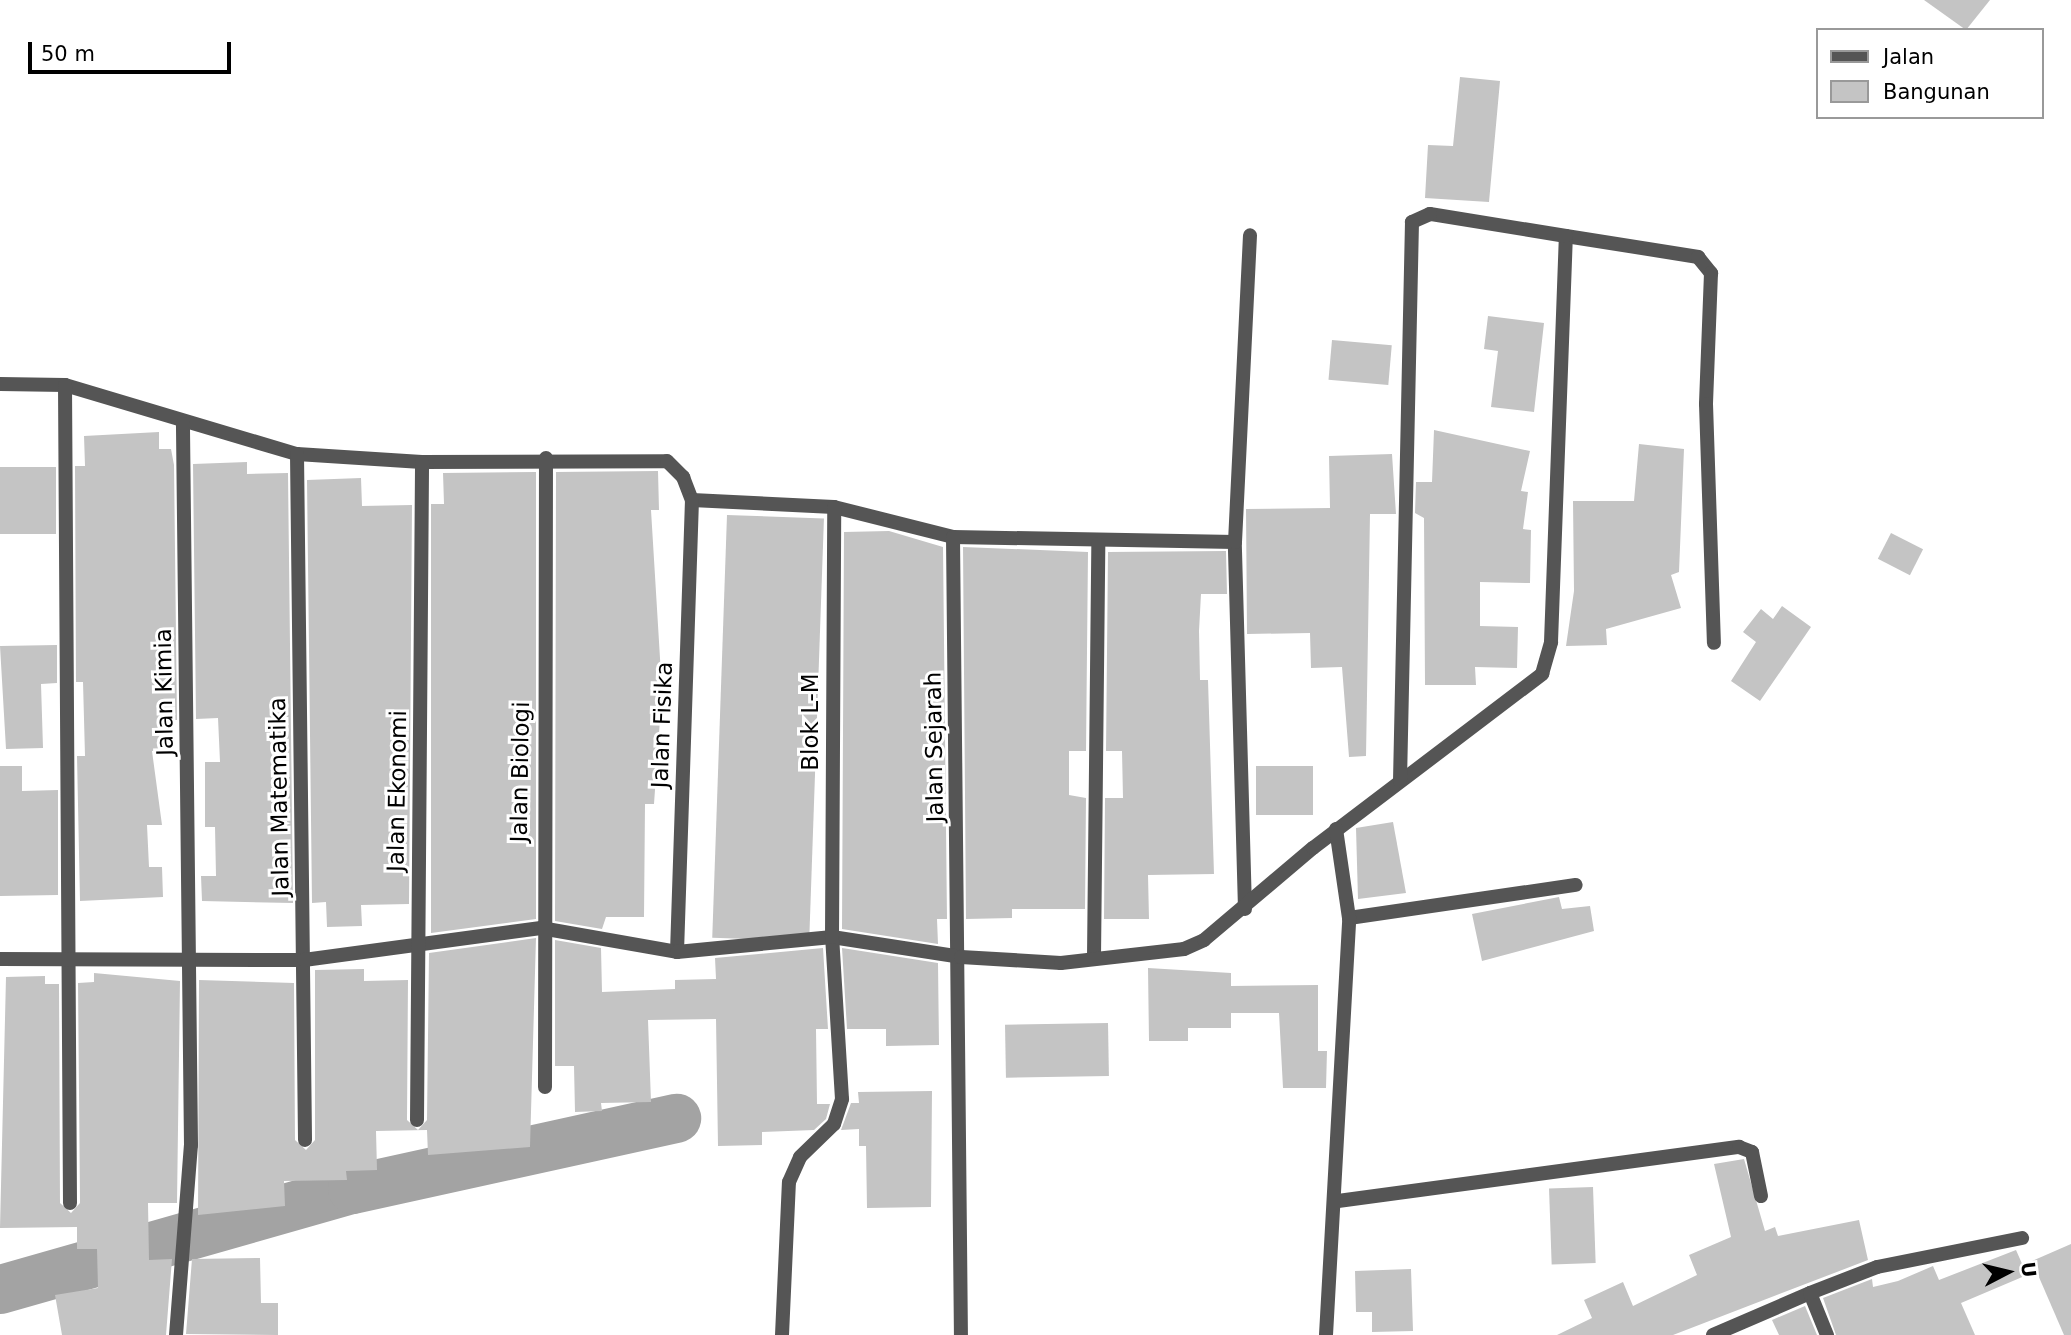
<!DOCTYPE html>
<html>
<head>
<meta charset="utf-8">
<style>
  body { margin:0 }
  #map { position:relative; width:2071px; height:1335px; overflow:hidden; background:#fff; font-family:"DejaVu Sans",sans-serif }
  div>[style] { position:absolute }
  .river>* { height:49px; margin:-24.5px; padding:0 24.5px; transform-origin:24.5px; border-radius:24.5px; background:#a3a3a3 }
  .building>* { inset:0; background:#c4c4c4; transform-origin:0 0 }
  .minor>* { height:14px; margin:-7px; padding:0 7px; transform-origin:7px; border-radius:7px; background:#555 }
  span { translate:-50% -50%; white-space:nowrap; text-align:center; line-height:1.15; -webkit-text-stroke:6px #fff; paint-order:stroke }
  .street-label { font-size:23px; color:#000 }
  .legend { position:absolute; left:1816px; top:28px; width:228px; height:91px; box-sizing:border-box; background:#fff; border:2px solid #999; margin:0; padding:9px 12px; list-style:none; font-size:21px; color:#000 }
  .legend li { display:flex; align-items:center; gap:14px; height:35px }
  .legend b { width:35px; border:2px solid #999 }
  .north { position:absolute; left:1973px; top:1237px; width:70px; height:70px; -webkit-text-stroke:5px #fff; paint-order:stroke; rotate:83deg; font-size:19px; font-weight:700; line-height:28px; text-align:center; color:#000 }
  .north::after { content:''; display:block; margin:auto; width:24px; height:32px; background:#000; clip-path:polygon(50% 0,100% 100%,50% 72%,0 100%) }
  .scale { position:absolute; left:28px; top:42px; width:203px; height:32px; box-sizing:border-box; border:4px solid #000; border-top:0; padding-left:9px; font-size:21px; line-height:24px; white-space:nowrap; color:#000; -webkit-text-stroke:5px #fff; paint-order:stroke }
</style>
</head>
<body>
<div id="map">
  <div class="river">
    <i style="left:0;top:1289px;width:366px;rotate:-15.9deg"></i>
    <i style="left:352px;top:1189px;width:332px;rotate:-12.4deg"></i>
  </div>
  <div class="building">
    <i style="clip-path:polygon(1924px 0,1990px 0,1966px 30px)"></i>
    <i style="clip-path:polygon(1460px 77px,1500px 81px,1489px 202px,1425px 198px,1428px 145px,1453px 146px)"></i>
    <i style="clip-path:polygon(1488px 316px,1544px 323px,1534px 412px,1491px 407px,1498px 351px,1484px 349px)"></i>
    <i style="left:1332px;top:340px;width:60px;height:40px;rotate:5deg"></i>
    <i style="clip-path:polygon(1434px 430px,1530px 451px,1521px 491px,1528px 492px,1523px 529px,1531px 530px,1530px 583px,1480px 582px,1480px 626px,1518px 627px,1517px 668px,1475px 667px,1476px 685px,1425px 685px,1424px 518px,1415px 513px,1416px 482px,1432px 482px)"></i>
    <i style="clip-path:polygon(159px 432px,159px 449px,171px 449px,174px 465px,177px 720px,162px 720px,163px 750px,152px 751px,162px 825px,147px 825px,149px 867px,162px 867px,163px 897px,80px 901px,77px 756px,85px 756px,83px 682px,76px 682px,75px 466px,85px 466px,84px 436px)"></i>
    <i style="clip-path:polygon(1639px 444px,1684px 449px,1679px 572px,1671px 575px,1681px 608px,1606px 629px,1607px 645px,1566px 646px,1574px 591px,1573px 501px,1634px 501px)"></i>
    <i style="clip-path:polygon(1392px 454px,1396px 514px,1370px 514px,1366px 756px,1349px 757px,1342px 667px,1311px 668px,1310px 633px,1247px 634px,1246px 509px,1330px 508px,1329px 456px)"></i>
    <i style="clip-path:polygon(247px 462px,247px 474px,288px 473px,293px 903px,202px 901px,201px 876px,216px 876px,215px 827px,205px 827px,205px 762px,220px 762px,218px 718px,196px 719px,193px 464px)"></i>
    <i style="left:56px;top:467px;width:67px;height:56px;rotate:90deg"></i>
    <i style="clip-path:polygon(658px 471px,659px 510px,651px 510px,662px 691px,654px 804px,645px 804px,644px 917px,606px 917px,602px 929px,555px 921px,556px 472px)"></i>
    <i style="clip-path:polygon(536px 472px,536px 919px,431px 933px,431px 504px,444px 504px,443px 473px)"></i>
    <i style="clip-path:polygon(361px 478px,362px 506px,412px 505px,409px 904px,361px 905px,362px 926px,327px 927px,326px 902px,312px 903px,307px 480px)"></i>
    <i style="left:727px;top:515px;width:97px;height:423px;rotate:2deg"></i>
    <i style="clip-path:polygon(889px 531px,943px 547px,947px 919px,937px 919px,938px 944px,842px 929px,844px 532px)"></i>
    <i style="left:1891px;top:533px;width:36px;height:29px;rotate:27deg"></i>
    <i style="clip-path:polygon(963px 547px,1088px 552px,1086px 751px,1069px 751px,1069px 795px,1086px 798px,1085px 909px,1012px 909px,1012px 918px,966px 919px)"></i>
    <i style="clip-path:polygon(1226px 551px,1227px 594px,1201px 594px,1199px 631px,1200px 680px,1208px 680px,1214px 874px,1148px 875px,1149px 919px,1104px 919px,1105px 798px,1123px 798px,1122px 751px,1106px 751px,1108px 552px)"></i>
    <i style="clip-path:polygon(1782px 606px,1811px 627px,1760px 701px,1731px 681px,1756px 642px,1743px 632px,1761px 609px,1773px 619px)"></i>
    <i style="clip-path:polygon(57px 645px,57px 683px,41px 684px,43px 748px,6px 749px,0 646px)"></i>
    <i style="clip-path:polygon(0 766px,22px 766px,22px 791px,58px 790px,58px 895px,0 896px)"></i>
    <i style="left:1313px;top:766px;width:49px;height:57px;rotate:90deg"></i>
    <i style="clip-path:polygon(1393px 822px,1406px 893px,1358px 899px,1356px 828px)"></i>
    <i style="clip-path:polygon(1559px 897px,1562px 909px,1590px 906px,1594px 931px,1482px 961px,1472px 914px)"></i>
    <i style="clip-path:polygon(536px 938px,530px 1147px,428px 1155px,427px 1130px,376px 1131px,377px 1170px,346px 1171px,347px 1180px,284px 1181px,285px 1206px,198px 1215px,199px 980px,294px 983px,295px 1140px,306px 1150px,315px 1140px,315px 970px,364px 969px,364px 981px,408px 980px,407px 1120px,418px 1130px,427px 1120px,429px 953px)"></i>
    <i style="clip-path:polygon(555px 940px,601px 948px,602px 992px,675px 989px,675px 980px,716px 979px,715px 958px,823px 948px,828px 1029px,816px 1029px,817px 1104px,830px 1104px,826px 1119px,814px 1130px,762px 1132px,762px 1145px,718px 1146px,716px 1019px,648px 1020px,651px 1102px,601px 1103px,602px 1111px,575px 1112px,574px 1066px,555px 1066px)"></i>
    <i style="clip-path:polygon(842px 948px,938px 963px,939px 1045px,886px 1046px,886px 1029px,847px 1029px)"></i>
    <i style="clip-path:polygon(1148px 968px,1231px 973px,1231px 986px,1318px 985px,1318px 1051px,1327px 1051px,1326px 1088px,1283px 1088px,1279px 1013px,1231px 1013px,1231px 1028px,1188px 1028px,1188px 1041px,1149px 1041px)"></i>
    <i style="clip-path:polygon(94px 973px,180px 981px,177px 1203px,148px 1203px,149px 1260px,172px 1259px,166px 1335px,62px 1335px,55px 1295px,98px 1288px,97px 1249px,77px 1249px,77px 1227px,0 1228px,6px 977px,45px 976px,45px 984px,59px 984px,60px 1203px,71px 1213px,80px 1203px,78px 983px,94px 982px)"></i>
    <i style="left:1108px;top:1023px;width:53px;height:103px;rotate:89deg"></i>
    <i style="clip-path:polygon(932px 1091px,931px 1207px,867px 1208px,866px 1146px,859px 1146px,859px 1129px,841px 1130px,851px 1103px,859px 1103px,858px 1092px)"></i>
    <i style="clip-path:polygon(1744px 1159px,1765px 1231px,1775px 1227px,1778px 1236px,1859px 1220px,1868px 1260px,1673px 1335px,1557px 1335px,1592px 1318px,1584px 1300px,1623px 1282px,1633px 1306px,1697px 1275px,1689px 1255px,1731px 1237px,1714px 1164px)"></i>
    <i style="left:1593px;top:1187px;width:76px;height:44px;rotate:88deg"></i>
    <i style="clip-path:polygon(2071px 1244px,2071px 1335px,2064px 1335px,2032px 1261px)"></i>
    <i style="clip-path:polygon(2016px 1250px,2027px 1275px,1961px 1303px,1975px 1335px,1836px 1335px,1823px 1298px,1872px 1279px,1873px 1287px,1898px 1281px,1933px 1266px,1939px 1280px)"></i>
    <i style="clip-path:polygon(260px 1258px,261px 1303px,278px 1303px,278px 1335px,186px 1334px,192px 1259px)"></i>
    <i style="clip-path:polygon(1411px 1269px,1413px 1331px,1372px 1332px,1372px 1312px,1356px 1312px,1355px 1271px)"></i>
    <i style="clip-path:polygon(1805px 1306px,1817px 1335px,1779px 1335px,1772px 1320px)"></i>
  </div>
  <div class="minor">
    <i style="left:1566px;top:236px;width:134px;rotate:9deg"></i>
    <i style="left:1698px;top:257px;width:21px;rotate:51deg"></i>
    <i style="left:1711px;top:273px;width:131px;rotate:92.2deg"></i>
    <i style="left:1706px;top:404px;width:239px;rotate:88.1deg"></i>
    <i style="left:0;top:384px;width:65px;rotate:0.9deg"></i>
    <i style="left:65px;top:385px;width:242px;rotate:16.6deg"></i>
    <i style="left:297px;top:454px;width:125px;rotate:3.7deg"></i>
    <i style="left:422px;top:462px;width:245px;rotate:-0.2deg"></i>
    <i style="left:667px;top:461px;width:23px;rotate:45deg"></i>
    <i style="left:683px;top:477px;width:25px;rotate:69deg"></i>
    <i style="left:692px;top:500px;width:142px;rotate:2.8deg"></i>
    <i style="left:834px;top:507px;width:123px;rotate:14.1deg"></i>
    <i style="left:953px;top:537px;width:282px;rotate:1deg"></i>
    <i style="left:65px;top:385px;width:818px;rotate:89.65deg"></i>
    <i style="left:297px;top:454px;width:686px;rotate:89.33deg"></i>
    <i style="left:953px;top:537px;width:798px;rotate:89.43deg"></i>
    <i style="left:1245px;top:909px;width:367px;rotate:-91.6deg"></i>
    <i style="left:1235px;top:542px;width:307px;rotate:-87.2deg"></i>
    <i style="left:1349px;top:918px;width:229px;rotate:-8.3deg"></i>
    <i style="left:677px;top:952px;width:452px;rotate:-88.1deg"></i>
    <i style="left:1094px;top:958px;width:414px;rotate:-89.4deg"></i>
    <i style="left:0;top:959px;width:304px;rotate:0.2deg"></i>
    <i style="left:304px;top:960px;width:239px;rotate:-7.7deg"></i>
    <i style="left:541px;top:928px;width:138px;rotate:10deg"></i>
    <i style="left:677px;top:952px;width:156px;rotate:-5.5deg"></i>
    <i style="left:832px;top:937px;width:131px;rotate:8.8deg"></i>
    <i style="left:961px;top:957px;width:100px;rotate:3.4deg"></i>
    <i style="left:1061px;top:963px;width:124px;rotate:-6.5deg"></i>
    <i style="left:1184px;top:949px;width:22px;rotate:-24deg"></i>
    <i style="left:1204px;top:940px;width:143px;rotate:-40.2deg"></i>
    <i style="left:1313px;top:848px;width:288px;rotate:-37.2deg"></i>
    <i style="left:1542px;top:674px;width:33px;rotate:-74deg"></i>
    <i style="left:1551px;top:642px;width:406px;rotate:-87.9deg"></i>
    <i style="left:1566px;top:236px;width:138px;rotate:-170.8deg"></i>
    <i style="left:1430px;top:214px;width:20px;rotate:156deg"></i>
    <i style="left:1412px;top:222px;width:559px;rotate:91.23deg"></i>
    <i style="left:545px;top:1087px;width:629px;rotate:-89.91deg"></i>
    <i style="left:417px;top:1120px;width:658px;rotate:-89.56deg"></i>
    <i style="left:1338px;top:1201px;width:405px;rotate:-7.7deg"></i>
    <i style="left:1739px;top:1147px;width:14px;rotate:21deg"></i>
    <i style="left:1752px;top:1152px;width:45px;rotate:78.4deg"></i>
    <i style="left:176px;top:1335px;width:191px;rotate:-85.5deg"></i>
    <i style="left:191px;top:1145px;width:721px;rotate:-90.64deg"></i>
    <i style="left:782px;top:1335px;width:153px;rotate:-87.4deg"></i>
    <i style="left:789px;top:1182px;width:27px;rotate:-66deg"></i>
    <i style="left:800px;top:1157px;width:47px;rotate:-44.1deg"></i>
    <i style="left:834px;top:1124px;width:26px;rotate:-72deg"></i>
    <i style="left:842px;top:1099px;width:162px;rotate:-93.5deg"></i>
    <i style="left:832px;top:937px;width:430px;rotate:-89.7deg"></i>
    <i style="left:1326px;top:1335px;width:418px;rotate:-86.8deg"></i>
    <i style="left:1349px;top:918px;width:90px;rotate:-98.3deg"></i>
    <i style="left:1713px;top:1335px;width:106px;rotate:-23.4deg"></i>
    <i style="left:1827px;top:1335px;width:45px;rotate:-112deg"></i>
    <i style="left:1810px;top:1293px;width:72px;rotate:-21.2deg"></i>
    <i style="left:1877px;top:1267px;width:148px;rotate:-11.3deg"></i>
  </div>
  <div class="street-label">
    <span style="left:164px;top:692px;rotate:-91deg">Jalan Kimia</span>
    <span style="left:810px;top:722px;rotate:-90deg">Blok L-M</span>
    <span style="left:662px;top:725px;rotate:-88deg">Jalan Fisika</span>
    <span style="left:934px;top:747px;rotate:-91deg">Jalan Sejarah</span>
    <span style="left:520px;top:772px;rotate:-89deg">Jalan Biologi</span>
    <span style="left:397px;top:791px;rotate:-89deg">Jalan Ekonomi</span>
    <span style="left:279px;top:797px;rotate:-91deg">Jalan Matematika</span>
  </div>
  <ul class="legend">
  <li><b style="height:9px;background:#555"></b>Jalan</li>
  <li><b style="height:19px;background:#c4c4c4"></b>Bangunan</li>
  </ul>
  <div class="north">U</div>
  <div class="scale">50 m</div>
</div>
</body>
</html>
